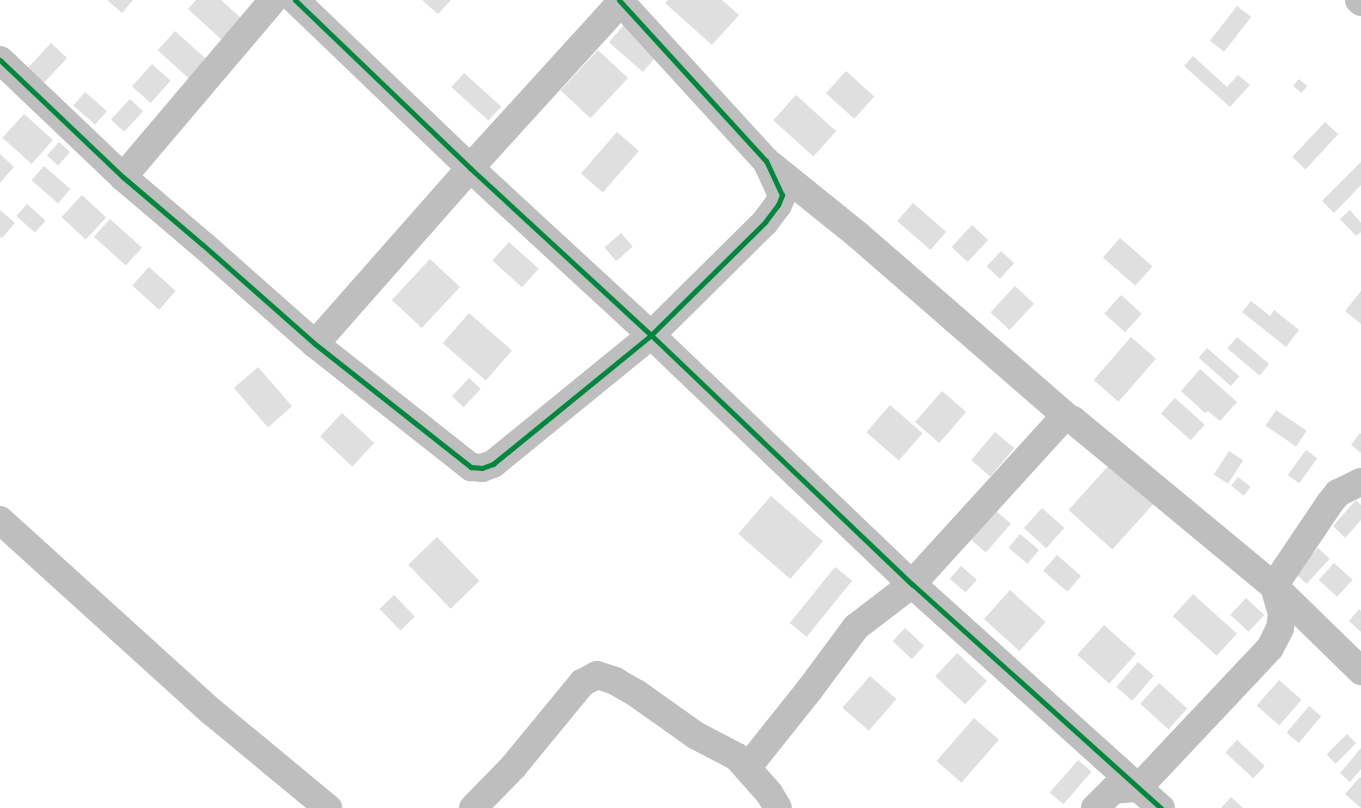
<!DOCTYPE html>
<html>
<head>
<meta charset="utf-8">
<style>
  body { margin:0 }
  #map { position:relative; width:1361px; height:808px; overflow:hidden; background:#fff; font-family:"Asap Condensed",sans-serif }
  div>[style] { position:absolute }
  .building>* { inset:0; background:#dfdfdf; transform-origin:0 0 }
  .minor>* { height:28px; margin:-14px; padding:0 14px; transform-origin:14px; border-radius:14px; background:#bebebe }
  .cycleway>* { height:5px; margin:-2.5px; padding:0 2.5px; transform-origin:2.5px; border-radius:2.5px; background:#00873e }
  span { translate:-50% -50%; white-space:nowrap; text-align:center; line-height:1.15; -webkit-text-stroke:5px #fff; paint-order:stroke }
</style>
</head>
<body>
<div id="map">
  <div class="building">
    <i style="clip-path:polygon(107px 0,133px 0,122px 13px)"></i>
    <i style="clip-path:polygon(196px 0,221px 0,241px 18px,222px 40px,188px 9px)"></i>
    <i style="clip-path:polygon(422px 0,451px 0,438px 14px)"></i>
    <i style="clip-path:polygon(668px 0,722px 0,739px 15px,712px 45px,665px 3px)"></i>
    <i style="left:1237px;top:6px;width:18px;height:44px;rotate:38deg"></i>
    <i style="left:624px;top:25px;width:45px;height:23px;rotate:41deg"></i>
    <i style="left:175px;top:31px;width:43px;height:26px;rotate:42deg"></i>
    <i style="left:51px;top:43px;width:22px;height:37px;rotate:43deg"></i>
    <i style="left:598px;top:50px;width:41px;height:55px;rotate:43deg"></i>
    <i style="clip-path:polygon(1193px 56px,1227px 87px,1238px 75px,1250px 85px,1230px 107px,1184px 66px)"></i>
    <i style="left:152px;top:64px;width:25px;height:30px;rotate:42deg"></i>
    <i style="left:846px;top:71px;width:38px;height:30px;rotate:42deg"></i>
    <i style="left:464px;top:73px;width:50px;height:19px;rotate:42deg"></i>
    <i style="left:1299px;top:79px;width:11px;height:9px;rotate:41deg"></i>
    <i style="left:85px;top:92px;width:29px;height:18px;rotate:41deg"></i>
    <i style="left:796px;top:95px;width:54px;height:34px;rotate:42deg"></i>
    <i style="left:130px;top:99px;width:18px;height:28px;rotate:43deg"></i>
    <i style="left:24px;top:114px;width:39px;height:32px;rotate:42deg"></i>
    <i style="left:1325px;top:122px;width:18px;height:48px;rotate:43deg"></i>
    <i style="left:617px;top:132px;width:29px;height:55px;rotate:41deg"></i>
    <i style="left:59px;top:142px;width:15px;height:18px;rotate:42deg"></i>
    <i style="clip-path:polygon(0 154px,14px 167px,0 183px)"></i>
    <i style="clip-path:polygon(1361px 162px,1361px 185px,1334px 213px,1322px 201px)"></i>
    <i style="left:44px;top:166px;width:35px;height:19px;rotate:41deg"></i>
    <i style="left:82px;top:195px;width:33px;height:30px;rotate:43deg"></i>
    <i style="left:913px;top:203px;width:44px;height:24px;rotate:41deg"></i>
    <i style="left:27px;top:204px;width:25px;height:16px;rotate:42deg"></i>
    <i style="clip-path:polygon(0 210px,15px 223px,2px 238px,0 237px)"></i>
    <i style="clip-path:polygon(1350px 210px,1361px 223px,1361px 232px,1356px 236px,1340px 219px)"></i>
    <i style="left:110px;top:219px;width:43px;height:24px;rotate:42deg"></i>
    <i style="left:972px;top:225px;width:22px;height:30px;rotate:43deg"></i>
    <i style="left:621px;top:233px;width:18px;height:22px;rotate:49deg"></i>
    <i style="left:1120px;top:238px;width:43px;height:26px;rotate:41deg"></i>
    <i style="left:509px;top:242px;width:40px;height:25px;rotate:42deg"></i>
    <i style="left:1001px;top:251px;width:18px;height:21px;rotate:43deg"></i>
    <i style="left:430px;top:259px;width:41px;height:56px;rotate:43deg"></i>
    <i style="left:149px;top:267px;width:36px;height:25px;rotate:42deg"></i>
    <i style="left:1015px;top:286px;width:26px;height:36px;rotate:43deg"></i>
    <i style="clip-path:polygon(1361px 291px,1361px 324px,1345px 311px)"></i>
    <i style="left:1121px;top:295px;width:28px;height:25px;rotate:42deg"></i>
    <i style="clip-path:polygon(1251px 301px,1270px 316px,1274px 310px,1299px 330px,1286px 347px,1242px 312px)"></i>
    <i style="left:469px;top:313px;width:57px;height:40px;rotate:41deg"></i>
    <i style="left:1131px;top:337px;width:33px;height:57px;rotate:41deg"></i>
    <i style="left:1237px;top:337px;width:42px;height:15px;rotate:40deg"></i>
    <i style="left:1207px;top:348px;width:43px;height:13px;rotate:41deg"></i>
    <i style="left:258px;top:367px;width:52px;height:32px;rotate:49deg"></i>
    <i style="clip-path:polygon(1200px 369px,1237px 402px,1220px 421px,1208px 411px,1205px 413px,1181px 391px)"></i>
    <i style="left:469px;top:378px;width:16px;height:25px;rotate:43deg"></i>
    <i style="left:942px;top:391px;width:32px;height:41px;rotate:41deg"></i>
    <i style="left:1175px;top:398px;width:40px;height:21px;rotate:42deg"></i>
    <i style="left:890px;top:405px;width:43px;height:36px;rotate:41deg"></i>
    <i style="left:1276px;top:410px;width:37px;height:19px;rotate:34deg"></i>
    <i style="left:342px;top:413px;width:44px;height:32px;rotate:43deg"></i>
    <i style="left:995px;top:432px;width:25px;height:37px;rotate:40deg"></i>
    <i style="clip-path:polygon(1360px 433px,1361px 434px,1361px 453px,1351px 445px)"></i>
    <i style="left:1306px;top:450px;width:14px;height:31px;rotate:36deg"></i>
    <i style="left:1229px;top:451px;width:17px;height:28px;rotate:33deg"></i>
    <i style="left:1110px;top:464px;width:59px;height:62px;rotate:42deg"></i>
    <i style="left:1238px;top:477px;width:16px;height:11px;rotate:38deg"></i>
    <i style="left:771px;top:496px;width:69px;height:50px;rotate:41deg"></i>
    <i style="clip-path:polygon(1356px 500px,1361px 505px,1361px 520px,1345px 538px,1333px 526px)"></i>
    <i style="left:1042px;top:508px;width:30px;height:27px;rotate:42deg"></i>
    <i style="left:995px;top:510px;width:21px;height:38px;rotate:41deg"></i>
    <i style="left:1020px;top:534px;width:25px;height:18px;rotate:40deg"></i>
    <i style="left:437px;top:537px;width:61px;height:40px;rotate:46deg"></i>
    <i style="left:1318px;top:548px;width:16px;height:34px;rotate:43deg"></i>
    <i style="left:1057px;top:555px;width:32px;height:21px;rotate:41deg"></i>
    <i style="left:1334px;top:563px;width:25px;height:23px;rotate:42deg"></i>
    <i style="left:961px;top:566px;width:21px;height:17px;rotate:41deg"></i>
    <i style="left:835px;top:567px;width:22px;height:72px;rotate:39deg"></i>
    <i style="left:1010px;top:590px;width:48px;height:39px;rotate:42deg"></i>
    <i style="left:1193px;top:594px;width:59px;height:30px;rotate:42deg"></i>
    <i style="left:394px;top:595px;width:30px;height:20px;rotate:46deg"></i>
    <i style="left:1246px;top:598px;width:25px;height:23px;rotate:43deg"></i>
    <i style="clip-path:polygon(1359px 609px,1361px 611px,1361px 632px,1349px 621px)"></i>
    <i style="left:1104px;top:625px;width:43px;height:40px;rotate:42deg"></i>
    <i style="left:905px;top:628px;width:26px;height:18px;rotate:43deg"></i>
    <i style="left:957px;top:653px;width:41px;height:32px;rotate:43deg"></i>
    <i style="left:1138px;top:662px;width:21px;height:33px;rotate:41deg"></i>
    <i style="left:870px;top:676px;width:35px;height:42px;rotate:41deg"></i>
    <i style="left:1279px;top:680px;width:30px;height:34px;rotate:41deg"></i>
    <i style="left:1159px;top:683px;width:38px;height:28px;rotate:42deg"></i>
    <i style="left:1309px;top:706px;width:16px;height:35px;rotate:40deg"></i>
    <i style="left:974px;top:718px;width:33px;height:57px;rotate:41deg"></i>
    <i style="left:1347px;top:734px;width:13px;height:29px;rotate:45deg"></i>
    <i style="left:1237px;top:740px;width:38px;height:17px;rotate:43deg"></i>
    <i style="clip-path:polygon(1361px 748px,1361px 769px,1350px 782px,1340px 773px)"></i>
    <i style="left:1078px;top:760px;width:18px;height:43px;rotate:41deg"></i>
    <i style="clip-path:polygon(1360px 777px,1361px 778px,1361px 808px,1345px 794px)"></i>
    <i style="clip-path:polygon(1231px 797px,1243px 808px,1221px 808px)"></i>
  </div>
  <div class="minor">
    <i style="left:295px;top:0;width:243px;rotate:43.8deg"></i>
    <i style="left:470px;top:168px;width:246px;rotate:42.7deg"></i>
    <i style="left:651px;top:335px;width:361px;rotate:43.7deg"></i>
    <i style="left:912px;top:584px;width:335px;rotate:42deg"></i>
    <i style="left:1359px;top:0;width:3px;rotate:45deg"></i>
    <i style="left:0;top:60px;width:170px;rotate:43.6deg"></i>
    <i style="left:123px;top:177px;width:105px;rotate:40.4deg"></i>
    <i style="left:203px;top:245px;width:149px;rotate:41.5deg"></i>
    <i style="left:315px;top:344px;width:199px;rotate:38.3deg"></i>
    <i style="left:471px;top:467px;width:11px;rotate:5deg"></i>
    <i style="left:482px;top:468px;width:12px;rotate:-20deg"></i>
    <i style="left:493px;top:464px;width:204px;rotate:-39.2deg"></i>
    <i style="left:651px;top:335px;width:161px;rotate:-44.7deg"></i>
    <i style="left:765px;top:222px;width:21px;rotate:-53deg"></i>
    <i style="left:778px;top:205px;width:11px;rotate:-68deg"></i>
    <i style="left:782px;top:195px;width:38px;rotate:-115deg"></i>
    <i style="left:766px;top:161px;width:218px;rotate:-132.4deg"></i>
    <i style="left:771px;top:165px;width:113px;rotate:38.9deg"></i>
    <i style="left:859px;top:236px;width:277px;rotate:41deg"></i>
    <i style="left:123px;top:177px;width:232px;rotate:-49.7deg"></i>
    <i style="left:315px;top:344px;width:235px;rotate:-48.6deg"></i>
    <i style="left:470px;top:168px;width:224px;rotate:-47.7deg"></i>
    <i style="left:0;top:520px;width:286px;rotate:42.2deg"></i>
    <i style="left:212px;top:712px;width:151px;rotate:39.6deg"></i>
    <i style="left:747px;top:768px;width:101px;rotate:-51.4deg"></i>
    <i style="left:810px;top:689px;width:77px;rotate:-53.4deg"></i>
    <i style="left:856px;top:627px;width:71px;rotate:-37.5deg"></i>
    <i style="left:912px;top:584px;width:224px;rotate:-47.7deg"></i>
    <i style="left:1063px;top:418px;width:10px;rotate:11deg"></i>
    <i style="left:1073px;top:420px;width:261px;rotate:39.6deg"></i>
    <i style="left:1274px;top:586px;width:122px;rotate:44.3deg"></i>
    <i style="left:473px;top:808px;width:57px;rotate:-45.7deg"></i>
    <i style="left:513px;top:767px;width:109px;rotate:-50.6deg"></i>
    <i style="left:582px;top:683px;width:17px;rotate:-28deg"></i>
    <i style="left:597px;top:675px;width:19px;rotate:18deg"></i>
    <i style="left:615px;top:681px;width:24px;rotate:30deg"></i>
    <i style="left:636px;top:693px;width:72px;rotate:35.4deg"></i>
    <i style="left:695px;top:735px;width:47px;rotate:27.6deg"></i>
    <i style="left:737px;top:757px;width:48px;rotate:48.4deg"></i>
    <i style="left:769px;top:793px;width:17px;rotate:59deg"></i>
    <i style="left:1095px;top:808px;width:25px;rotate:-45deg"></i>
    <i style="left:1113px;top:790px;width:25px;rotate:-5deg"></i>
    <i style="left:1138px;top:788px;width:192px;rotate:-46.7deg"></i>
    <i style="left:1270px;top:648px;width:22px;rotate:-63deg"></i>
    <i style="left:1280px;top:628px;width:14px;rotate:-82deg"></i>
    <i style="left:1282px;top:614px;width:29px;rotate:-106deg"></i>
    <i style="left:1274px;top:586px;width:99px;rotate:-56.1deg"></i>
    <i style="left:1329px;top:504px;width:14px;rotate:-51deg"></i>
    <i style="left:1338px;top:493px;width:25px;rotate:-26deg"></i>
  </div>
  <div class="cycleway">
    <i style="left:295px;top:0;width:243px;rotate:43.8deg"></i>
    <i style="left:470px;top:168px;width:246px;rotate:42.7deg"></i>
    <i style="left:651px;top:335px;width:361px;rotate:43.7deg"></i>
    <i style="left:912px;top:584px;width:335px;rotate:42deg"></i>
    <i style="left:0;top:60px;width:170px;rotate:43.6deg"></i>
    <i style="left:123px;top:177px;width:105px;rotate:40.4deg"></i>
    <i style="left:203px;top:245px;width:149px;rotate:41.5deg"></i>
    <i style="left:315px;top:344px;width:199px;rotate:38.3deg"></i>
    <i style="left:471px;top:467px;width:11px;rotate:5deg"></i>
    <i style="left:482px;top:468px;width:12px;rotate:-20deg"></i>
    <i style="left:493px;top:464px;width:204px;rotate:-39.2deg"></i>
    <i style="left:651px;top:335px;width:161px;rotate:-44.7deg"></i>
    <i style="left:765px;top:222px;width:21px;rotate:-53deg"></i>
    <i style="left:778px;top:205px;width:11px;rotate:-68deg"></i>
    <i style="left:782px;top:195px;width:38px;rotate:-115deg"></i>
    <i style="left:766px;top:161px;width:218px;rotate:-132.4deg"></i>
  </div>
</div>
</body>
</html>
